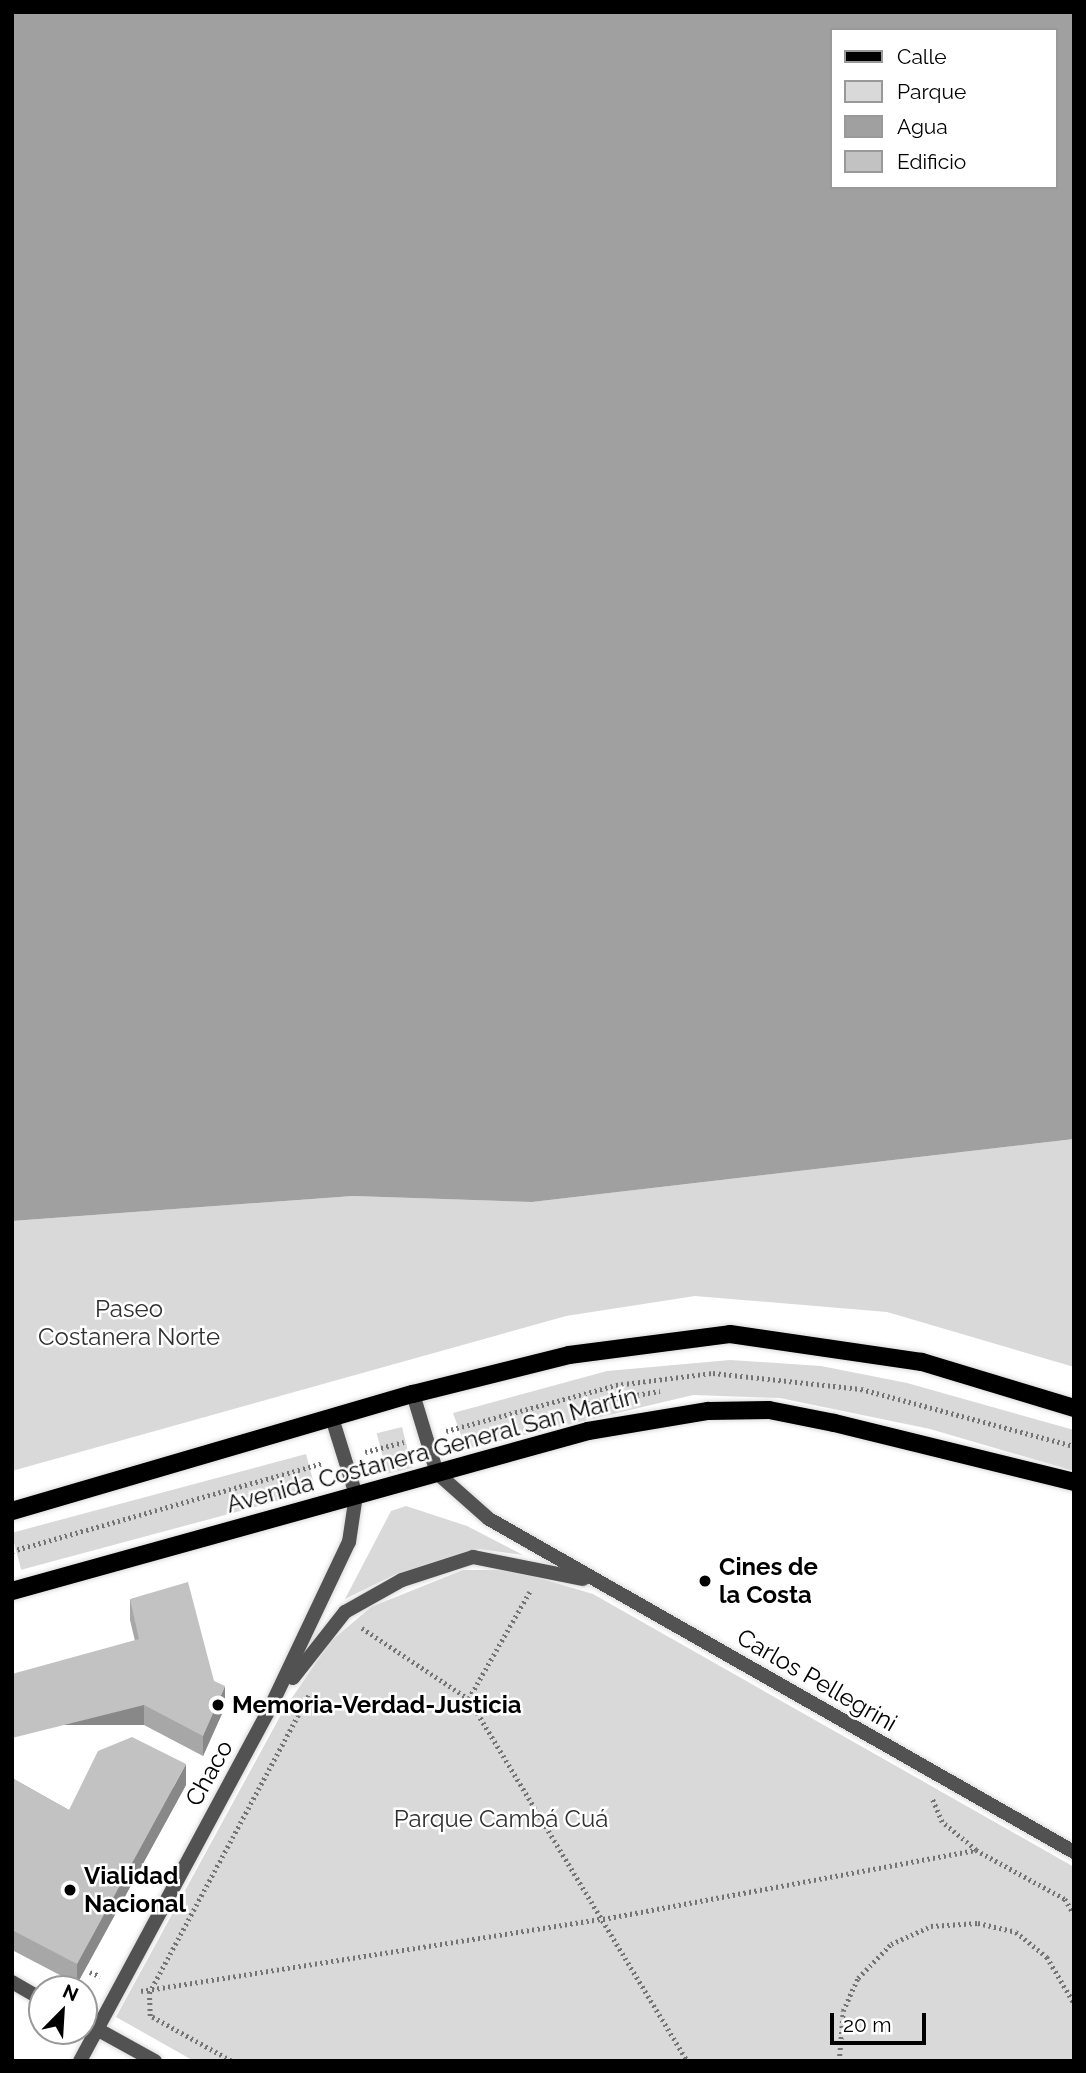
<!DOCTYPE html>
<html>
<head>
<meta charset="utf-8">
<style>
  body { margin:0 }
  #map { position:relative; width:1086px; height:2073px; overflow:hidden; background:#fff; font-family:Raleway,sans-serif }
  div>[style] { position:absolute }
  .green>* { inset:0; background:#d9d9d9; transform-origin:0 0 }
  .water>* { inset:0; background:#a0a0a0 }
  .path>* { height:4.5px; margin-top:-2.25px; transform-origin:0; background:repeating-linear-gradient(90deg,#747474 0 2px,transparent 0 5.5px) }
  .roads { filter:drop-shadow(0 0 2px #dbdbdb) drop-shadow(0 0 2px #dbdbdb) }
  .minor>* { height:14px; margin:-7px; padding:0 7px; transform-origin:7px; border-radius:7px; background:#525252 }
  .primary>* { height:18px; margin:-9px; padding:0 9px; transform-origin:9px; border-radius:9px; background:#000 }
  .wall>* { inset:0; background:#a7a7a7 }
  .shaded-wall>* { inset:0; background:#888; transform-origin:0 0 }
  .building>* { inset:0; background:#c2c2c2 }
  .dots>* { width:19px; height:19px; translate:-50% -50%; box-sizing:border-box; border:4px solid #fff; border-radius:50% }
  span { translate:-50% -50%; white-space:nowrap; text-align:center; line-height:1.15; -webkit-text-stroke:5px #fff; paint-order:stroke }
  .park-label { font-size:24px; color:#303030 }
  .street-label { font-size:24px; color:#000 }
  .poi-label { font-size:24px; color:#000; font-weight:700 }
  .left { translate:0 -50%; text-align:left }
  .frame { position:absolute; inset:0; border:14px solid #000; pointer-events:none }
  .legend { position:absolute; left:830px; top:28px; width:228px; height:161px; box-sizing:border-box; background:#fff; border:2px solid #999; margin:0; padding:9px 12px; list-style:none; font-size:21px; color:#000 }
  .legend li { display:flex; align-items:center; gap:14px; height:35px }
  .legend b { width:35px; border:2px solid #999 }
  .north { position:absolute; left:28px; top:1975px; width:70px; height:70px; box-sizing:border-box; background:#fff; border:2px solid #999; border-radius:50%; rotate:24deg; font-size:19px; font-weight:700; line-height:28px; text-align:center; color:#000 }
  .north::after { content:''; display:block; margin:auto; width:24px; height:32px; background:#000; clip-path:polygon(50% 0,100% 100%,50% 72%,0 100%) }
  .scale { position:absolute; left:830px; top:2013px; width:96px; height:32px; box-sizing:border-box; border:4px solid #000; border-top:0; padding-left:9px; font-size:21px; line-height:24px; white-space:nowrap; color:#000; -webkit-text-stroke:5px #fff; paint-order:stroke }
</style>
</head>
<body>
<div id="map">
  <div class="green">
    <i style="clip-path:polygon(1074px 1139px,1074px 1367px,887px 1312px,695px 1296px,566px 1316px,12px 1471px,12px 1221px,353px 1196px,532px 1202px)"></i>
    <i style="clip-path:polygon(730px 1360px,821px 1366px,907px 1383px,1074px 1430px,1074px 1471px,930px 1429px,780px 1398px,693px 1395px,466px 1449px,453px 1413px,607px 1371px)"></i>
    <i style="left:402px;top:1427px;width:42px;height:26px;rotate:76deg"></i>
    <i style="left:306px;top:1454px;width:38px;height:305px;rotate:75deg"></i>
    <i style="clip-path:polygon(406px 1506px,467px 1526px,523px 1555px,479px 1549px,394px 1575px,345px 1599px,391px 1511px)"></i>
    <i style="clip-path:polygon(463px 1570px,512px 1570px,593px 1594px,1074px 1867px,1074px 2061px,194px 2061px,116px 2017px,283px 1711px,330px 1642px,371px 1607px)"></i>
  </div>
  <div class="water">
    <i style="clip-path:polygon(evenodd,12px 12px,1074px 12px,1074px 1139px,532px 1202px,353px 1196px,12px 1221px,12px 12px,832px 30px,1056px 30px,1056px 187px,832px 187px,832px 30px)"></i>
  </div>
  <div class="path">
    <i style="left:583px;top:1404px;width:78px;rotate:-9.6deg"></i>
    <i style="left:446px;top:1431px;width:176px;rotate:-15.1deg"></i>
    <i style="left:616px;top:1385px;width:98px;rotate:-7.1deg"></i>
    <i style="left:713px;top:1373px;width:149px;rotate:6.2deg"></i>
    <i style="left:861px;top:1389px;width:220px;rotate:15deg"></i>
    <i style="left:365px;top:1452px;width:40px;rotate:-14.4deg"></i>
    <i style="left:12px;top:1551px;width:322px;rotate:-15.8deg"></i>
    <i style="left:530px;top:1592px;width:123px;rotate:119.7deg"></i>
    <i style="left:469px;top:1699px;width:423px;rotate:58.9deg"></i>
    <i style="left:362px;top:1628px;width:128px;rotate:33.6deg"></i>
    <i style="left:976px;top:1850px;width:102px;rotate:28.8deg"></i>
    <i style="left:1065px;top:1899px;width:17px;rotate:59deg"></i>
    <i style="left:90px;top:1972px;width:11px;rotate:22deg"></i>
    <i style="left:141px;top:1991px;width:468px;rotate:-8.9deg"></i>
    <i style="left:603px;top:1919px;width:379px;rotate:-10.5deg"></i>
    <i style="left:976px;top:1850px;width:44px;rotate:-140.5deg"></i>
    <i style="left:942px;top:1822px;width:26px;rotate:-113deg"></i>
    <i style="left:231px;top:2061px;width:93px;rotate:-150.9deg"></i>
    <i style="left:150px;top:2016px;width:23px;rotate:-92deg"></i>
    <i style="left:149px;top:1993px;width:338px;rotate:-61.8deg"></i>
    <i style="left:839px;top:2061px;width:50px;rotate:-85.4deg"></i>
    <i style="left:843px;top:2011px;width:36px;rotate:-66deg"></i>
    <i style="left:858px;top:1978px;width:47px;rotate:-45.9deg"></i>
    <i style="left:891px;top:1944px;width:44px;rotate:-24.2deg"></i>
    <i style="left:931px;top:1926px;width:47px;rotate:-3.7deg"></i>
    <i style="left:978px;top:1923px;width:39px;rotate:13deg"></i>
    <i style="left:1016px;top:1932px;width:40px;rotate:39deg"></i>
    <i style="left:1047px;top:1957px;width:53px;rotate:59.6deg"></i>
  </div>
  <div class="roads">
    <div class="minor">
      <i style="left:413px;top:1394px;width:83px;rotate:73.1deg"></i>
      <i style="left:437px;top:1473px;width:69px;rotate:41.5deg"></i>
      <i style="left:489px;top:1519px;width:673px;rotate:29.65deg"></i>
      <i style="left:293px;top:1678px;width:84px;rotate:-51.8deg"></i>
      <i style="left:345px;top:1612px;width:65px;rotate:-29.3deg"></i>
      <i style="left:402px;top:1580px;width:75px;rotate:-17.9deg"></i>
      <i style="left:473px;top:1557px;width:112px;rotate:11.3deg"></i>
      <i style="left:12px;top:1982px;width:34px;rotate:30deg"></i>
      <i style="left:84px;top:2022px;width:81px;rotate:28.8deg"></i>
      <i style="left:80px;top:2061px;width:403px;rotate:-61.7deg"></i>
      <i style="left:271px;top:1706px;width:182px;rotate:-64.6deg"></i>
      <i style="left:349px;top:1542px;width:48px;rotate:-81.5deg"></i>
      <i style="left:356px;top:1495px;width:81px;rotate:-107.3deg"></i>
    </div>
    <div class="primary">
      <i style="left:12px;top:1511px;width:418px;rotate:-16.3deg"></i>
      <i style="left:413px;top:1394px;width:161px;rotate:-14deg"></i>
      <i style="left:569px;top:1355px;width:162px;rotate:-7.4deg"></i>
      <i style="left:730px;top:1334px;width:194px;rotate:8.3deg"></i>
      <i style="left:922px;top:1362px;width:159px;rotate:16.8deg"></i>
      <i style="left:12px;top:1591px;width:598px;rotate:-15.52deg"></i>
      <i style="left:588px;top:1431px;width:122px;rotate:-9.5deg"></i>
      <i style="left:708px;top:1411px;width:61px;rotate:-0.9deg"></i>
      <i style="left:769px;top:1410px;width:66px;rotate:11.3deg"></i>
      <i style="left:834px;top:1423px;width:247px;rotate:13.8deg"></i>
    </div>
  </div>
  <div class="wall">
    <i style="clip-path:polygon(130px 1599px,214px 1681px,225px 1707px,203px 1756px,144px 1725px,135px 1641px,130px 1620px)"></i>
    <i style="clip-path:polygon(12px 1778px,69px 1810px,186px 1785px,77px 1984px,12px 1950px)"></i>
  </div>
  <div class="shaded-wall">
    <i style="clip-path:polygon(225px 1686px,225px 1707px,203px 1756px,203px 1736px)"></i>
    <i style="left:144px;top:1705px;width:20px;height:136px;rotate:90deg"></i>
    <i style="clip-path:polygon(186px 1764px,186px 1785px,77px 1984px,77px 1964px)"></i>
  </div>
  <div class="building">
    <i style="clip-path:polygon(188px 1582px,214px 1681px,225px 1686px,203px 1736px,144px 1705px,12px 1738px,12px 1674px,139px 1639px,130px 1599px)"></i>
    <i style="clip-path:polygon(132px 1737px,186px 1764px,77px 1964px,12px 1930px,12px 1778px,69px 1810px,98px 1751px)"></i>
  </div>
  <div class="dots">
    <i style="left:705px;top:1581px;background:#000"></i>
    <i style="left:218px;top:1705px;background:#000"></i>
    <i style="left:70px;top:1890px;background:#000"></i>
  </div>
  <div class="park-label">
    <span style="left:129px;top:1323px">Paseo<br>Costanera Norte</span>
    <span style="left:501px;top:1819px">Parque Cambá Cuá</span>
  </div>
  <div class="street-label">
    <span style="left:432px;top:1450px;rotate:-15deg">Avenida Costanera General San Martín</span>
    <span style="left:817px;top:1680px;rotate:30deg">Carlos Pellegrini</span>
    <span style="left:209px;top:1773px;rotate:-61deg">Chaco</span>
  </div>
  <div class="poi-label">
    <span class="left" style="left:719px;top:1581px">Cines de<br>la Costa</span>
    <span class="left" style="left:232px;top:1705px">Memoria-Verdad-Justicia</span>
    <span class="left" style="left:84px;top:1890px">Vialidad<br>Nacional</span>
  </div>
  <div class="frame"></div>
  <ul class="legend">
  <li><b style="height:9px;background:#000"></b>Calle</li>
  <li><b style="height:19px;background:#d9d9d9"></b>Parque</li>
  <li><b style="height:19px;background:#a0a0a0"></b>Agua</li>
  <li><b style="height:19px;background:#c2c2c2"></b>Edificio</li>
  </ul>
  <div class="north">N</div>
  <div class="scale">20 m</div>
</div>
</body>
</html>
